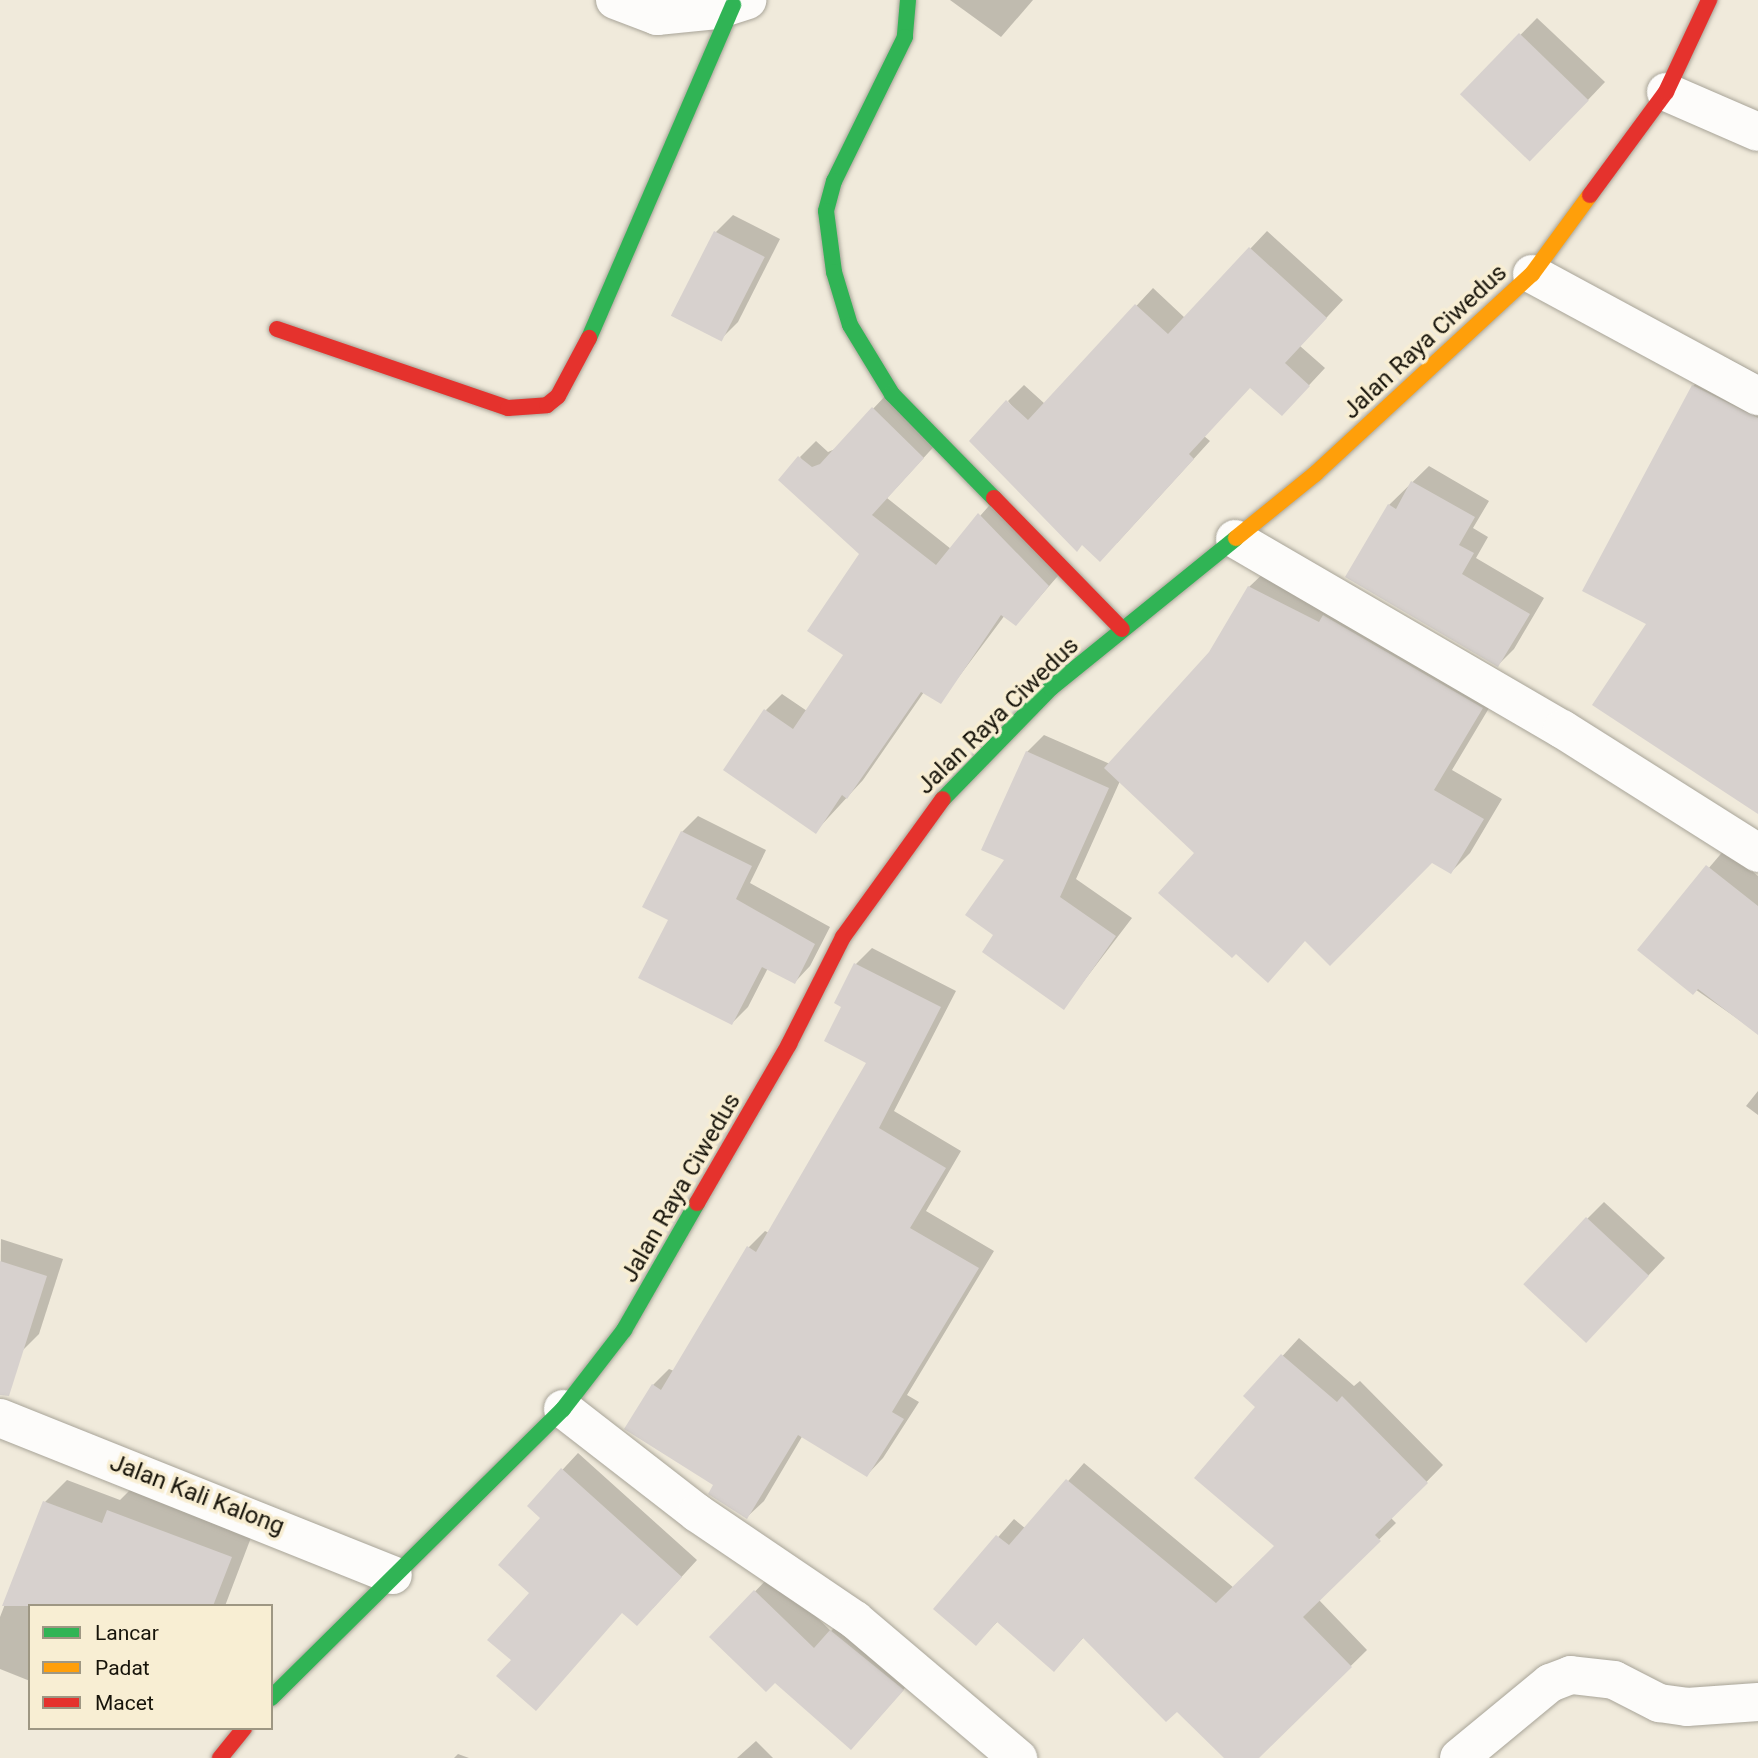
<!DOCTYPE html>
<html>
<head>
<meta charset="utf-8">
<style>
  body { margin:0 }
  #map { position:relative; width:1758px; height:1758px; overflow:hidden; background:#f0eadb; font-family:Roboto,sans-serif }
  div>[style] { position:absolute }
  .shadow>* { inset:0; background:#0003 }
  .building>* { inset:0; background:#d7d1ce; transform-origin:0 0 }
  .roads { filter:drop-shadow(0 0 2px #a8a498) drop-shadow(0 0 2px #a8a498) }
  .street>* { height:38px; margin:-19px; padding:0 19px; transform-origin:19px; border-radius:19px; background:#fdfcfa }
  .fast>* { height:16px; margin:-8px; padding:0 8px; transform-origin:8px; border-radius:8px; background:#30b455 }
  .slow>* { height:16px; margin:-8px; padding:0 8px; transform-origin:8px; border-radius:8px; background:#ff9f0a }
  .jam>* { height:16px; margin:-8px; padding:0 8px; transform-origin:8px; border-radius:8px; background:#e5322d }
  span { translate:-50% -50%; white-space:nowrap; text-align:center; line-height:1.15; -webkit-text-stroke:7px #f8eed3; paint-order:stroke }
  .street-label { font-size:24px; color:#17140a }
  .legend { position:absolute; left:28px; top:1604px; width:245px; height:126px; box-sizing:border-box; background:#f8eed3; border:2px solid #9e9783; margin:0; padding:9px 12px; list-style:none; font-size:21px; color:#17140a }
  .legend li { display:flex; align-items:center; gap:14px; height:35px }
  .legend b { width:35px; border:2px solid #9e9783 }
</style>
</head>
<body>
<div id="map">
  <div class="shadow">
    <i style="clip-path:polygon(950px 0,1033px 0,1001px 37px)"></i>
    <i style="clip-path:polygon(1537px 18px,1605px 82px,1548px 142px,1462px 94px)"></i>
    <i style="clip-path:polygon(733px 215px,780px 239px,738px 322px,721px 339px,716px 232px)"></i>
    <i style="clip-path:polygon(1267px 231px,1343px 300px,1300px 346px,1325px 368px,1298px 397px,1251px 386px,1204px 436px,1210px 441px,1117px 543px,1008px 401px,1024px 385px,1045px 404px,1153px 288px,1185px 318px)"></i>
    <i style="clip-path:polygon(1724px 356px,1758px 374px,1758px 812px,1649px 624px,1693px 386px)"></i>
    <i style="clip-path:polygon(889px 392px,939px 441px,887px 498px,951px 549px,995px 499px,1064px 569px,1016px 624px,1005px 615px,940px 702px,924px 692px,863px 780px,816px 831px,766px 710px,782px 694px,807px 711px,846px 655px,861px 554px,800px 457px,816px 441px,828px 452px,835px 449px)"></i>
    <i style="clip-path:polygon(1429px 466px,1489px 501px,1473px 528px,1488px 537px,1476px 558px,1544px 598px,1514px 649px,1498px 665px,1389px 505px)"></i>
    <i style="clip-path:polygon(1269px 568px,1501px 688px,1452px 770px,1502px 799px,1470px 853px,1451px 872px,1432px 861px,1306px 940px,1236px 951px,1197px 853px,1120px 781px,1076px 879px,1132px 918px,1064px 1007px,995px 934px,1027px 752px,1044px 735px,1110px 764px,1210px 653px,1249px 587px)"></i>
    <i style="clip-path:polygon(698px 816px,766px 850px,750px 883px,830px 927px,810px 966px,795px 982px,768px 968px,748px 1007px,732px 1023px,670px 919px,682px 832px)"></i>
    <i style="clip-path:polygon(1725px 849px,1758px 876px,1758px 1033px,1639px 950px)"></i>
    <i style="clip-path:polygon(872px 948px,956px 991px,894px 1111px,961px 1151px,926px 1211px,994px 1251px,907px 1395px,919px 1402px,883px 1458px,867px 1475px,803px 1435px,764px 1501px,747px 1517px,716px 1484px,653px 1385px,669px 1369px,674px 1371px,748px 1248px,765px 1231px,769px 1233px,868px 1062px,843px 1006px,856px 964px)"></i>
    <i style="clip-path:polygon(1758px 1091px,1758px 1115px,1746px 1106px)"></i>
    <i style="clip-path:polygon(1604px 1202px,1665px 1258px,1603px 1323px,1587px 1219px)"></i>
    <i style="clip-path:polygon(1px 1239px,63px 1259px,39px 1334px,22px 1351px,0 1344px)"></i>
    <i style="clip-path:polygon(1299px 1338px,1354px 1386px,1360px 1381px,1443px 1465px,1391px 1518px,1396px 1523px,1318px 1599px,1367px 1650px,1257px 1758px,1227px 1758px,1177px 1709px,1084px 1637px,1054px 1669px,998px 1621px,976px 1644px,935px 1609px,1014px 1519px,1026px 1529px,1084px 1463px,1234px 1588px,1276px 1546px,1258px 1407px,1246px 1396px)"></i>
    <i style="clip-path:polygon(578px 1453px,697px 1560px,653px 1608px,623px 1612px,513px 1660px,531px 1593px,543px 1518px,529px 1506px)"></i>
    <i style="clip-path:polygon(67px 1480px,120px 1500px,130px 1490px,252px 1535px,225px 1606px,30px 1606px,30px 1681px,0 1669px,0 1617px,45px 1502px)"></i>
    <i style="clip-path:polygon(772px 1574px,831px 1631px,848px 1614px,919px 1672px,868px 1730px,775px 1681px,711px 1637px)"></i>
    <i style="clip-path:polygon(756px 1741px,773px 1758px,737px 1758px)"></i>
    <i style="clip-path:polygon(458px 1754px,469px 1758px,454px 1758px)"></i>
  </div>
  <div class="building">
    <i style="left:1519px;top:33px;width:97px;height:85px;rotate:44deg"></i>
    <i style="left:714px;top:231px;width:57px;height:95px;rotate:27deg"></i>
    <i style="clip-path:polygon(1249px 247px,1327px 318px,1285px 363px,1310px 386px,1282px 416px,1250px 388px,1189px 454px,1194px 459px,1100px 562px,1082px 545px,1077px 552px,969px 441px,1006px 400px,1028px 420px,1135px 304px,1168px 334px)"></i>
    <i style="clip-path:polygon(1692px 385px,1758px 418px,1758px 814px,1592px 705px,1646px 624px,1582px 591px)"></i>
    <i style="clip-path:polygon(872px 407px,924px 458px,872px 515px,936px 565px,978px 513px,1049px 586px,1016px 626px,1001px 615px,941px 704px,921px 692px,847px 799px,842px 795px,816px 834px,723px 770px,764px 709px,793px 729px,843px 655px,807px 631px,859px 554px,778px 480px,798px 456px,812px 467px,820px 464px)"></i>
    <i style="clip-path:polygon(1411px 481px,1475px 517px,1459px 545px,1474px 553px,1462px 574px,1530px 614px,1498px 667px,1345px 577px,1388px 504px,1396px 509px)"></i>
    <i style="clip-path:polygon(1248px 586px,1319px 622px,1323px 615px,1483px 708px,1434px 790px,1484px 819px,1451px 874px,1432px 863px,1330px 966px,1305px 941px,1268px 983px,1236px 954px,1232px 958px,1158px 893px,1194px 853px,1104px 768px,1209px 652px)"></i>
    <i style="clip-path:polygon(1026px 751px,1109px 788px,1060px 897px,1116px 936px,1064px 1010px,982px 952px,993px 935px,965px 915px,1004px 860px,981px 850px)"></i>
    <i style="clip-path:polygon(681px 831px,752px 866px,736px 899px,815px 944px,795px 984px,762px 967px,732px 1025px,638px 978px,668px 920px,642px 907px)"></i>
    <i style="clip-path:polygon(1706px 865px,1758px 906px,1758px 1035px,1698px 989px,1693px 995px,1637px 950px)"></i>
    <i style="clip-path:polygon(854px 963px,941px 1007px,879px 1128px,946px 1168px,910px 1228px,979px 1268px,892px 1412px,904px 1419px,867px 1477px,798px 1435px,747px 1519px,708px 1494px,713px 1485px,624px 1429px,652px 1384px,661px 1390px,747px 1246px,756px 1252px,866px 1063px,824px 1041px,841px 1007px,834px 1003px)"></i>
    <i style="left:1586px;top:1217px;width:86px;height:92px;rotate:43deg"></i>
    <i style="clip-path:polygon(0 1261px,47px 1276px,9px 1396px,0 1395px)"></i>
    <i style="clip-path:polygon(1281px 1354px,1337px 1402px,1342px 1396px,1428px 1483px,1375px 1535px,1381px 1541px,1303px 1617px,1352px 1667px,1259px 1758px,1224px 1758px,1177px 1712px,1166px 1722px,1083px 1638px,1054px 1672px,997px 1622px,976px 1646px,933px 1609px,996px 1535px,1009px 1545px,1066px 1479px,1216px 1603px,1274px 1546px,1194px 1478px,1255px 1407px,1243px 1396px)"></i>
    <i style="clip-path:polygon(561px 1468px,682px 1577px,637px 1626px,622px 1613px,536px 1711px,496px 1676px,511px 1660px,487px 1640px,529px 1593px,498px 1565px,540px 1518px,527px 1506px)"></i>
    <i style="clip-path:polygon(43px 1501px,102px 1523px,107px 1510px,232px 1557px,213px 1606px,2px 1606px)"></i>
    <i style="clip-path:polygon(754px 1590px,814px 1648px,830px 1630px,904px 1690px,851px 1750px,775px 1683px,766px 1692px,709px 1637px)"></i>
  </div>
  <div class="roads">
    <div class="street">
      <i style="left:615px;top:0;width:45px;rotate:20.9deg"></i>
      <i style="left:657px;top:16px;width:60px;rotate:-5.7deg"></i>
      <i style="left:717px;top:10px;width:32px;rotate:-18deg"></i>
      <i style="left:1666px;top:92px;width:100px;rotate:23.5deg"></i>
      <i style="left:1532px;top:274px;width:257px;rotate:28.4deg"></i>
      <i style="left:1235px;top:539px;width:378px;rotate:30.2deg"></i>
      <i style="left:1562px;top:729px;width:232px;rotate:32.3deg"></i>
      <i style="left:563px;top:1409px;width:170px;rotate:37.8deg"></i>
      <i style="left:697px;top:1513px;width:191px;rotate:34.1deg"></i>
      <i style="left:855px;top:1620px;width:214px;rotate:40.3deg"></i>
      <i style="left:0;top:1418px;width:423px;rotate:21.8deg"></i>
      <i style="left:1459px;top:1758px;width:118px;rotate:-39.5deg"></i>
      <i style="left:1550px;top:1683px;width:22px;rotate:-21deg"></i>
      <i style="left:1571px;top:1675px;width:43px;rotate:6.6deg"></i>
      <i style="left:1614px;top:1680px;width:51px;rotate:27.1deg"></i>
      <i style="left:1659px;top:1703px;width:28px;rotate:8deg"></i>
      <i style="left:1687px;top:1707px;width:71px;rotate:-4deg"></i>
    </div>
    <div class="fast">
      <i style="left:908px;top:0;width:37px;rotate:95deg"></i>
      <i style="left:905px;top:37px;width:161px;rotate:116.2deg"></i>
      <i style="left:834px;top:181px;width:31px;rotate:105deg"></i>
      <i style="left:826px;top:211px;width:62px;rotate:82.5deg"></i>
      <i style="left:834px;top:272px;width:55px;rotate:73.2deg"></i>
      <i style="left:850px;top:325px;width:81px;rotate:58.7deg"></i>
      <i style="left:892px;top:394px;width:146px;rotate:45.6deg"></i>
      <i style="left:589px;top:338px;width:363px;rotate:-66.6deg"></i>
      <i style="left:943px;top:799px;width:155px;rotate:-45.8deg"></i>
      <i style="left:1051px;top:688px;width:238px;rotate:-39deg"></i>
      <i style="left:271px;top:1698px;width:411px;rotate:-44.7deg"></i>
      <i style="left:563px;top:1409px;width:100px;rotate:-52.3deg"></i>
      <i style="left:624px;top:1330px;width:146px;rotate:-60.1deg"></i>
    </div>
    <div class="slow">
      <i style="left:1236px;top:538px;width:102px;rotate:-39deg"></i>
      <i style="left:1315px;top:474px;width:295px;rotate:-42.7deg"></i>
      <i style="left:1532px;top:274px;width:98px;rotate:-53.7deg"></i>
    </div>
    <div class="jam">
      <i style="left:1590px;top:195px;width:128px;rotate:-53.6deg"></i>
      <i style="left:1666px;top:92px;width:102px;rotate:-64.9deg"></i>
      <i style="left:277px;top:329px;width:244px;rotate:18.9deg"></i>
      <i style="left:508px;top:408px;width:39px;rotate:-4deg"></i>
      <i style="left:547px;top:405px;width:14px;rotate:-39deg"></i>
      <i style="left:558px;top:396px;width:66px;rotate:-61.9deg"></i>
      <i style="left:994px;top:498px;width:183px;rotate:45.7deg"></i>
      <i style="left:697px;top:1203px;width:184px;rotate:-59.9deg"></i>
      <i style="left:789px;top:1044px;width:120px;rotate:-63.2deg"></i>
      <i style="left:843px;top:937px;width:170px;rotate:-54.1deg"></i>
      <i style="left:220px;top:1758px;width:38px;rotate:-51deg"></i>
    </div>
  </div>
  <div class="street-label">
    <span style="left:1425px;top:342px;rotate:-43deg">Jalan Raya Ciwedus</span>
    <span style="left:998px;top:716px;rotate:-44deg">Jalan Raya Ciwedus</span>
    <span style="left:681px;top:1188px;rotate:-60deg">Jalan Raya Ciwedus</span>
    <span style="left:197px;top:1495px;rotate:21deg">Jalan Kali Kalong</span>
  </div>
  <ul class="legend">
  <li><b style="height:9px;background:#30b455"></b>Lancar</li>
  <li><b style="height:9px;background:#ff9f0a"></b>Padat</li>
  <li><b style="height:9px;background:#e5322d"></b>Macet</li>
  </ul>
</div>
</body>
</html>
